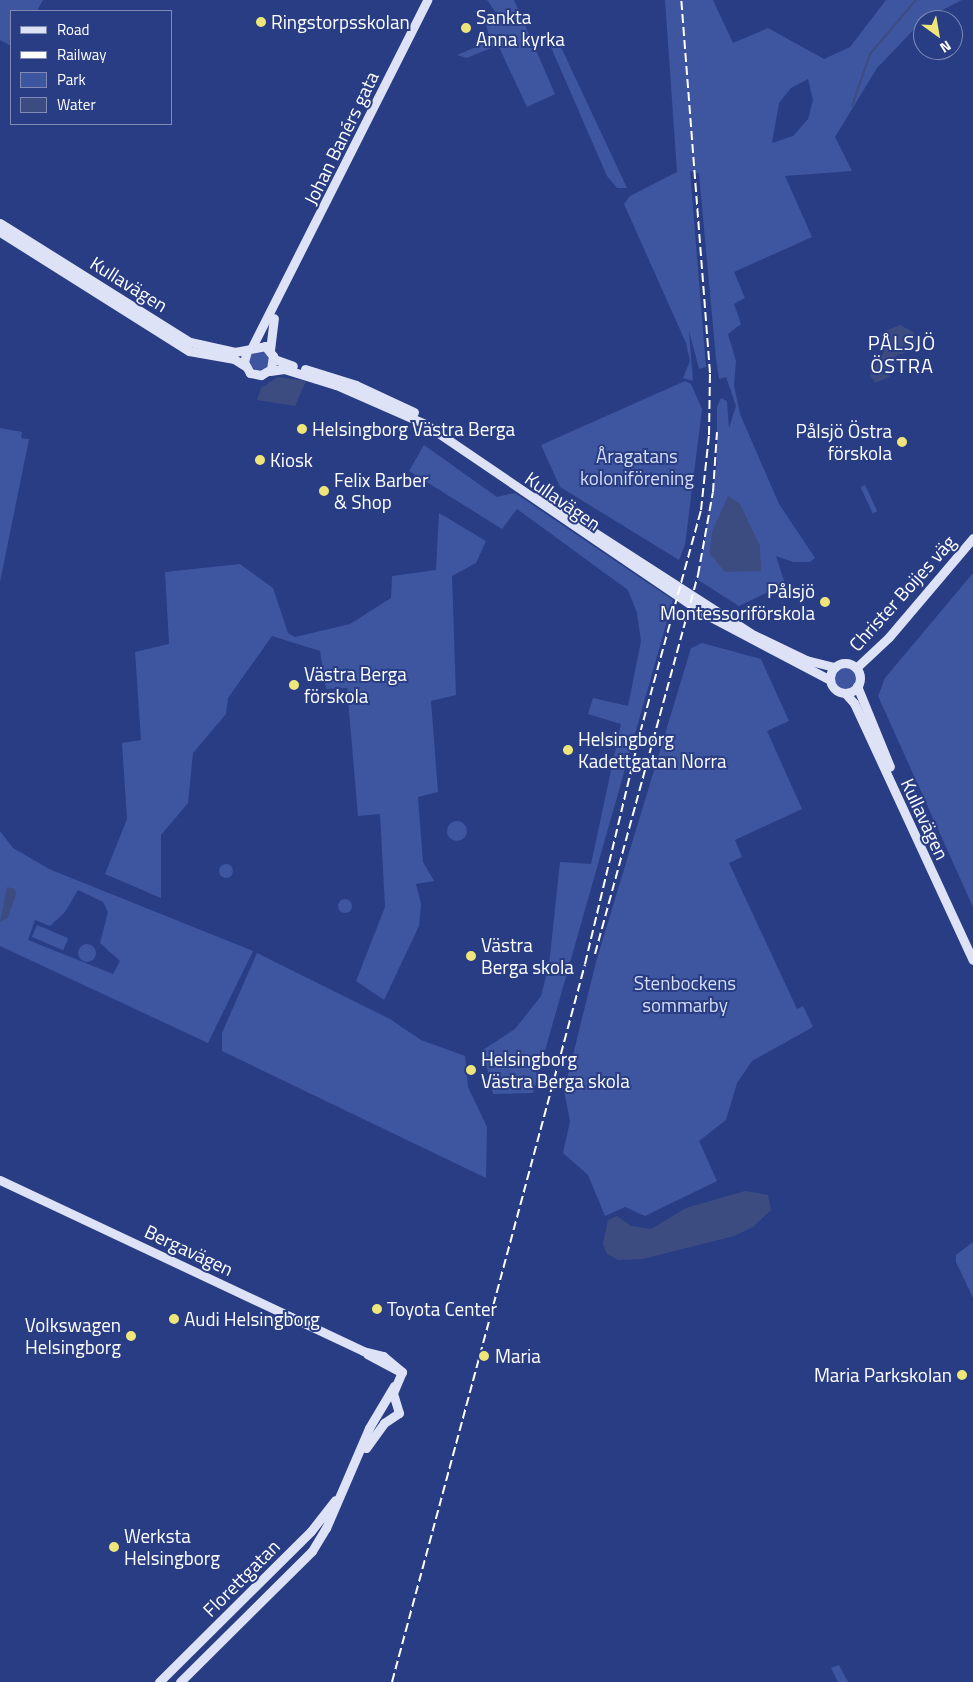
<!DOCTYPE html>
<html>
<head>
<meta charset="utf-8">
<style>
  body { margin:0 }
  #map { position:relative; width:973px; height:1682px; overflow:hidden; background:#293d84; font-family:"Titillium Web",sans-serif }
  div>[style] { position:absolute }
  .green>* { inset:0; background:#3e55a0; transform-origin:0 0 }
  .round { border-radius:50% }
  .water>* { inset:0; background:#3d4c80 }
  .stream>* { height:2px; margin:-1px; padding:0 1px; transform-origin:1px; border-radius:1px; background:#3d4c80 }
  .secondary>* { height:9px; margin:-4.5px; padding:0 4.5px; transform-origin:4.5px; border-radius:4.5px; background:#dde2f6 }
  .secondary>.ring { margin:-4.5px; padding:0; box-sizing:content-box; background:none; border:9px solid #dde2f6; border-radius:50% }
  .rail>* { height:2px; margin-top:-1px; transform-origin:0; background:repeating-linear-gradient(90deg,#fff 0 9px,transparent 0 13px) }
  .dots>* { width:14px; height:14px; translate:-50% -50%; box-sizing:border-box; border:2px solid #293d84; border-radius:50% }
  span { translate:-50% -50%; white-space:nowrap; text-align:center; line-height:1.15; -webkit-text-stroke:4px #293d84; paint-order:stroke }
  .poi-label { font-size:19px; color:#fff }
  .left { translate:0 -50%; text-align:left }
  .right { translate:-100% -50%; text-align:right }
  .street-label { font-size:19px; color:#fff }
  .park-label { font-size:19px; color:#d6def6 }
  .neighbourhood-label { font-size:20px; color:#fff; letter-spacing:1px }
  .legend { position:absolute; left:10px; top:10px; width:162px; height:115px; box-sizing:border-box; background:#293d84; border:1px solid #7f8bb5; margin:0; padding:6px 9px; list-style:none; font-size:15px; color:#fff }
  .legend li { display:flex; align-items:center; gap:10px; height:25px }
  .legend b { width:25px; border:1px solid #7f8bb5 }
  .north { position:absolute; left:913px; top:10px; width:50px; height:50px; box-sizing:border-box; background:#293d84; border:1px solid #7f8bb5; border-radius:50%; rotate:148deg; font-size:14px; font-weight:700; line-height:20px; text-align:center; color:#fff }
  .north::after { content:''; display:block; margin:auto; width:18px; height:22px; background:#eee67a; clip-path:polygon(50% 0,100% 100%,50% 72%,0 100%) }
</style>
</head>
<body>
<div id="map">
  <div class="green">
    <i style="clip-path:polygon(0 0,43px 0,37px 11px,11px 11px,11px 46px,0 40px)"></i>
    <i style="clip-path:polygon(487px 0,514px 0,555px 94px,527px 107px,498px 45px,467px 58px,457px 55px,490px 41px,485px 20px,494px 20px,496px 13px)"></i>
    <i style="clip-path:polygon(evenodd,665px 0,713px 0,733px 43px,768px 28px,824px 59px,850px 47px,886px 0,962px 0,923px 20px,877px 68px,835px 137px,852px 171px,785px 176px,812px 237px,734px 272px,745px 298px,734px 304px,741px 324px,728px 334px,736px 361px,734px 385px,740px 414px,779px 504px,815px 558px,810px 562px,793px 562px,776px 556px,785px 584px,739px 606px,698px 580px,717px 463px,717px 407px,721px 398px,727px 401px,729px 428px,736px 406px,726px 377px,719px 379px,716px 359px,699px 174px,690px 171px,706px 367px,699px 369px,689px 331px,693px 381px,683px 378px,690px 361px,686px 343px,624px 204px,630px 196px,677px 172px,665px 0,808px 79px,813px 100px,808px 119px,793px 136px,772px 143px,779px 103px,791px 88px,808px 79px)"></i>
    <i style="clip-path:polygon(550px 45px,560px 45px,627px 188px,617px 188px,607px 176px)"></i>
    <i class="round" style="left:249px;top:350px;width:20px;height:20px"></i>
    <i style="clip-path:polygon(685px 381px,691px 384px,702px 409px,685px 545px,679px 560px,560px 487px,541px 445px)"></i>
    <i style="clip-path:polygon(0 428px,22px 432px,21px 438px,29px 439px,0 582px)"></i>
    <i style="clip-path:polygon(424px 445px,497px 497px,515px 493px,673px 600px,533px 1093px,493px 1094px,483px 1050px,515px 1029px,541px 996px,549px 965px,560px 862px,591px 864px,621px 724px,588px 714px,593px 698px,628px 706px,641px 641px,637px 613px,628px 590px,517px 509px,502px 529px,409px 471px)"></i>
    <i style="left:865px;top:485px;width:29px;height:5px;rotate:65deg"></i>
    <i style="clip-path:polygon(439px 513px,486px 541px,476px 563px,452px 576px,456px 695px,431px 701px,438px 792px,418px 797px,423px 862px,434px 881px,416px 884px,421px 904px,419px 926px,384px 1000px,356px 981px,385px 907px,380px 814px,358px 816px,347px 688px,326px 689px,320px 651px,272px 636px,228px 698px,226px 714px,193px 753px,188px 803px,161px 835px,161px 898px,105px 874px,127px 819px,122px 743px,141px 740px,135px 652px,169px 644px,165px 572px,240px 564px,273px 588px,288px 633px,295px 637px,350px 624px,391px 598px,392px 576px,436px 570px)"></i>
    <i style="clip-path:polygon(973px 573px,973px 907px,878px 696px,885px 678px)"></i>
    <i style="clip-path:polygon(702px 643px,761px 659px,789px 721px,767px 731px,802px 809px,735px 840px,742px 857px,729px 863px,797px 1009px,803px 1006px,813px 1027px,752px 1061px,737px 1083px,726px 1120px,699px 1141px,717px 1181px,645px 1216px,625px 1207px,605px 1216px,588px 1175px,563px 1153px,570px 1121px,564px 1091px,596px 962px,691px 648px)"></i>
    <i class="round" style="left:834px;top:667px;width:22px;height:22px"></i>
    <i class="round" style="left:447px;top:821px;width:20px;height:20px"></i>
    <i style="clip-path:polygon(evenodd,0 831px,13px 848px,49px 869px,253px 951px,208px 1043px,0 946px,0 831px,78px 890px,103px 902px,108px 912px,100px 943px,120px 961px,113px 974px,28px 940px,35px 920px,50px 926px,65px 912px,78px 890px)"></i>
    <i class="round" style="left:219px;top:864px;width:14px;height:14px"></i>
    <i class="round" style="left:338px;top:899px;width:14px;height:14px"></i>
    <i style="left:37px;top:925px;width:34px;height:13px;rotate:23deg"></i>
    <i class="round" style="left:78px;top:944px;width:18px;height:18px"></i>
    <i style="clip-path:polygon(257px 953px,390px 1019px,421px 1040px,465px 1056px,468px 1087px,487px 1127px,486px 1178px,222px 1051px,222px 1033px)"></i>
    <i style="clip-path:polygon(973px 1242px,973px 1298px,956px 1262px,956px 1255px)"></i>
    <i style="clip-path:polygon(839px 1665px,848px 1682px,838px 1682px,831px 1668px)"></i>
  </div>
  <div class="water">
    <i style="clip-path:polygon(900px 325px,913px 332px,919px 348px,897px 355px,889px 377px,875px 383px,870px 375px,883px 354px,881px 333px)"></i>
    <i style="clip-path:polygon(278px 377px,306px 381px,295px 406px,257px 400px,261px 388px)"></i>
    <i style="clip-path:polygon(728px 496px,740px 504px,760px 546px,761px 571px,725px 572px,710px 554px,712px 532px)"></i>
    <i style="clip-path:polygon(7px 887px,15px 889px,16px 894px,8px 918px,0 922px)"></i>
    <i style="clip-path:polygon(745px 1191px,768px 1195px,771px 1210px,753px 1227px,734px 1236px,643px 1259px,618px 1260px,607px 1254px,603px 1244px,608px 1220px,617px 1216px,631px 1226px,651px 1229px,686px 1208px)"></i>
  </div>
  <div class="stream">
    <i style="left:852px;top:106px;width:55px;rotate:-70.9deg"></i>
    <i style="left:870px;top:54px;width:71px;rotate:-49.6deg"></i>
  </div>
  <div class="secondary">
    <i style="left:0;top:223px;width:224px;rotate:32.1deg"></i>
    <i style="left:190px;top:342px;width:46px;rotate:12.5deg"></i>
    <i style="left:235px;top:352px;width:31px;rotate:-11deg"></i>
    <i style="left:265px;top:346px;width:13px;rotate:51deg"></i>
    <i style="left:273px;top:356px;width:13px;rotate:99deg"></i>
    <i style="left:271px;top:369px;width:12px;rotate:149deg"></i>
    <i style="left:261px;top:375px;width:11px;rotate:-170deg"></i>
    <i style="left:250px;top:373px;width:13px;rotate:-119deg"></i>
    <i style="left:244px;top:362px;width:11px;rotate:-75deg"></i>
    <i style="left:0;top:232px;width:223px;rotate:32.2deg"></i>
    <i style="left:189px;top:351px;width:46px;rotate:10.1deg"></i>
    <i style="left:234px;top:359px;width:13px;rotate:32deg"></i>
    <i style="left:252px;top:347px;width:389px;rotate:-63.2deg"></i>
    <i style="left:270px;top:350px;width:32px;rotate:-83deg"></i>
    <i style="left:274px;top:359px;width:20px;rotate:20deg"></i>
    <i style="left:305px;top:369px;width:53px;rotate:17.4deg"></i>
    <i style="left:356px;top:385px;width:64px;rotate:25deg"></i>
    <i style="left:270px;top:371px;width:14px;rotate:-8deg"></i>
    <i style="left:284px;top:369px;width:54px;rotate:17.1deg"></i>
    <i style="left:336px;top:385px;width:97px;rotate:23.7deg"></i>
    <i style="left:425px;top:424px;width:338px;rotate:34.2deg"></i>
    <i style="left:705px;top:614px;width:141px;rotate:27.8deg"></i>
    <i style="left:538px;top:496px;width:257px;rotate:32.8deg"></i>
    <i style="left:754px;top:635px;width:58px;rotate:25.7deg"></i>
    <i style="left:806px;top:660px;width:30px;rotate:14deg"></i>
    <i class="ring" style="left:830px;top:663px;width:21px;height:21px"></i>
    <i style="left:856px;top:668px;width:45px;rotate:-43.2deg"></i>
    <i style="left:889px;top:637px;width:130px;rotate:-49.7deg"></i>
    <i style="left:857px;top:686px;width:87px;rotate:67.8deg"></i>
    <i style="left:845px;top:693px;width:13px;rotate:48deg"></i>
    <i style="left:854px;top:703px;width:283px;rotate:65.2deg"></i>
    <i style="left:0;top:1180px;width:401px;rotate:25.2deg"></i>
    <i style="left:363px;top:1351px;width:21px;rotate:14deg"></i>
    <i style="left:383px;top:1356px;width:25px;rotate:40deg"></i>
    <i style="left:367px;top:1354px;width:34px;rotate:28deg"></i>
    <i style="left:366px;top:1448px;width:31px;rotate:-54deg"></i>
    <i style="left:384px;top:1423px;width:18px;rotate:-34deg"></i>
    <i style="left:399px;top:1413px;width:21px;rotate:-107deg"></i>
    <i style="left:393px;top:1393px;width:23px;rotate:-67deg"></i>
    <i style="left:159px;top:1682px;width:214px;rotate:-44.8deg"></i>
    <i style="left:311px;top:1531px;width:39px;rotate:-52deg"></i>
    <i style="left:180px;top:1682px;width:186px;rotate:-44.8deg"></i>
    <i style="left:312px;top:1551px;width:27px;rotate:-59deg"></i>
    <i style="left:326px;top:1528px;width:109px;rotate:-66.7deg"></i>
    <i style="left:369px;top:1428px;width:49px;rotate:-59.2deg"></i>
  </div>
  <div class="rail">
    <i style="left:595px;top:954px;width:393px;rotate:-74.8deg"></i>
    <i style="left:698px;top:575px;width:84px;rotate:-79.8deg"></i>
    <i style="left:713px;top:492px;width:60px;rotate:-86.2deg"></i>
    <i style="left:392px;top:1682px;width:743px;rotate:-74.95deg"></i>
    <i style="left:585px;top:964px;width:237px;rotate:-76.6deg"></i>
    <i style="left:640px;top:733px;width:231px;rotate:-74.7deg"></i>
    <i style="left:701px;top:510px;width:75px;rotate:-83.9deg"></i>
    <i style="left:709px;top:435px;width:62px;rotate:-89.1deg"></i>
    <i style="left:710px;top:373px;width:374px;rotate:-94.4deg"></i>
  </div>
  <div class="dots">
    <i style="left:261px;top:22px;background:#eee67a"></i>
    <i style="left:466px;top:28px;background:#eee67a"></i>
    <i style="left:302px;top:429px;background:#eee67a"></i>
    <i style="left:902px;top:442px;background:#eee67a"></i>
    <i style="left:260px;top:460px;background:#eee67a"></i>
    <i style="left:324px;top:491px;background:#eee67a"></i>
    <i style="left:825px;top:602px;background:#eee67a"></i>
    <i style="left:294px;top:685px;background:#eee67a"></i>
    <i style="left:568px;top:750px;background:#eee67a"></i>
    <i style="left:471px;top:956px;background:#eee67a"></i>
    <i style="left:471px;top:1070px;background:#eee67a"></i>
    <i style="left:377px;top:1309px;background:#eee67a"></i>
    <i style="left:174px;top:1319px;background:#eee67a"></i>
    <i style="left:131px;top:1336px;background:#eee67a"></i>
    <i style="left:484px;top:1356px;background:#eee67a"></i>
    <i style="left:962px;top:1375px;background:#eee67a"></i>
    <i style="left:114px;top:1547px;background:#eee67a"></i>
  </div>
  <div class="poi-label">
    <span class="left" style="left:476px;top:28px">Sankta<br>Anna kyrka</span>
    <span class="left" style="left:271px;top:22px">Ringstorpsskolan</span>
    <span class="left" style="left:312px;top:429px">Helsingborg Västra Berga</span>
    <span class="right" style="left:892px;top:442px">Pålsjö Östra<br>förskola</span>
    <span class="left" style="left:270px;top:460px">Kiosk</span>
    <span class="left" style="left:334px;top:491px">Felix Barber<br>&amp; Shop</span>
    <span class="right" style="left:815px;top:602px">Pålsjö<br>Montessoriförskola</span>
    <span class="left" style="left:304px;top:685px">Västra Berga<br>förskola</span>
    <span class="left" style="left:578px;top:750px">Helsingborg<br>Kadettgatan Norra</span>
    <span class="left" style="left:481px;top:956px">Västra<br>Berga skola</span>
    <span class="left" style="left:481px;top:1070px">Helsingborg<br>Västra Berga skola</span>
    <span class="left" style="left:387px;top:1309px">Toyota Center</span>
    <span class="left" style="left:184px;top:1319px">Audi Helsingborg</span>
    <span class="right" style="left:121px;top:1336px">Volkswagen<br>Helsingborg</span>
    <span class="left" style="left:495px;top:1356px">Maria</span>
    <span class="right" style="left:952px;top:1375px">Maria Parkskolan</span>
    <span class="left" style="left:124px;top:1547px">Werksta<br>Helsingborg</span>
  </div>
  <div class="street-label">
    <span style="left:341px;top:138px;rotate:-64deg">Johan Banérs gata</span>
    <span style="left:129px;top:284px;rotate:32deg">Kullavägen</span>
    <span style="left:563px;top:501px;rotate:35deg">Kullavägen</span>
    <span style="left:902px;top:593px;rotate:-48deg">Christer Boijes väg</span>
    <span style="left:925px;top:819px;rotate:65deg">Kullavägen</span>
    <span style="left:189px;top:1250px;rotate:25deg">Bergavägen</span>
    <span style="left:241px;top:1578px;rotate:-45deg">Florettgatan</span>
  </div>
  <div class="park-label">
    <span style="left:637px;top:467px">Åragatans<br>koloniförening</span>
    <span style="left:685px;top:994px">Stenbockens<br>sommarby</span>
  </div>
  <div class="neighbourhood-label">
    <span style="left:902px;top:354px">PÅLSJÖ<br>ÖSTRA</span>
  </div>
  <ul class="legend">
  <li><b style="height:6px;background:#dde2f6"></b>Road</li>
  <li><b style="height:6px;background:#fff"></b>Railway</li>
  <li><b style="height:14px;background:#3e55a0"></b>Park</li>
  <li><b style="height:14px;background:#3d4c80"></b>Water</li>
  </ul>
  <div class="north">N</div>
</div>
</body>
</html>
